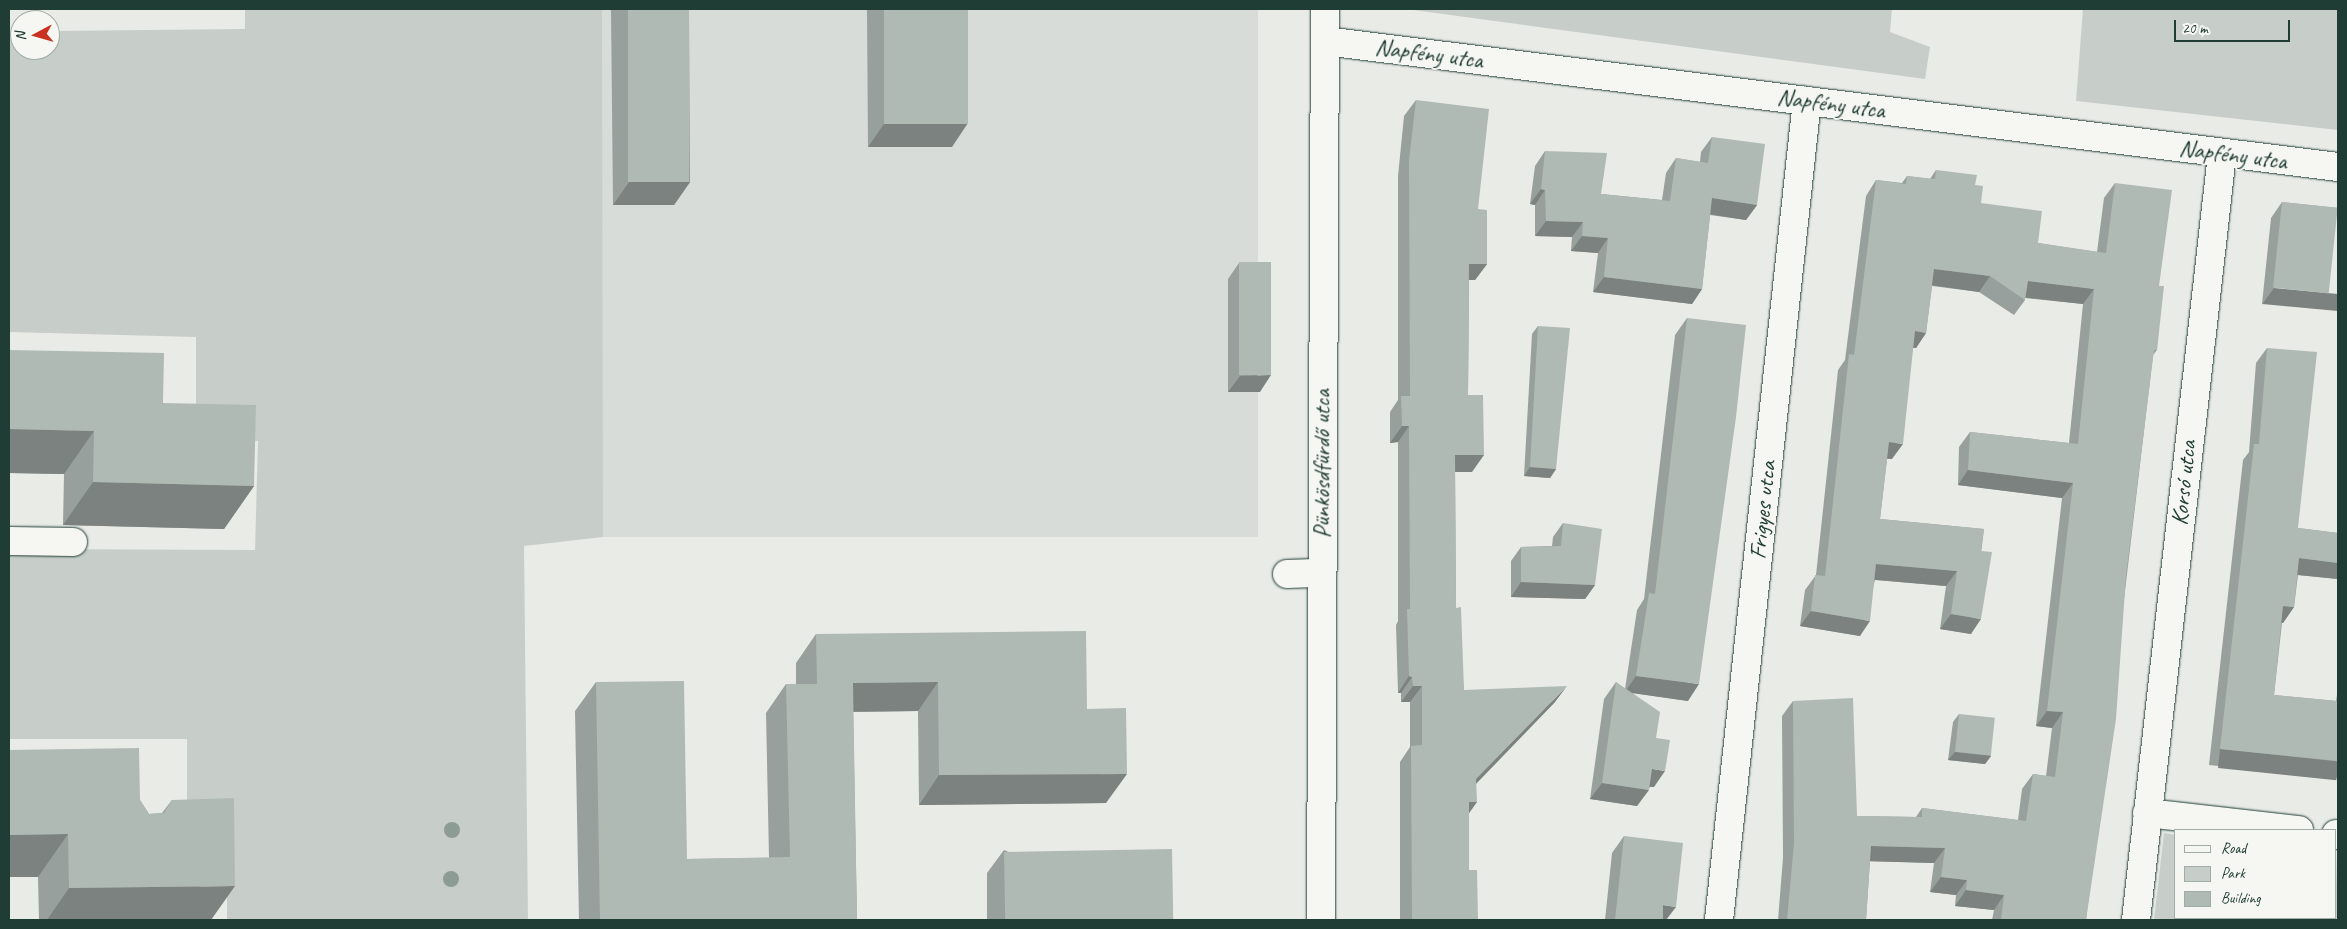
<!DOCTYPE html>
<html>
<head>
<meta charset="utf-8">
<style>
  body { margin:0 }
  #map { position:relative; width:2347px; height:929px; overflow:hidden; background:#e9ebe7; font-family:Caveat,sans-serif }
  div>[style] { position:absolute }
  .built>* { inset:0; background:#d8dcd8; transform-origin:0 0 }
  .green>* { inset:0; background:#c7cec9 }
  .roads { filter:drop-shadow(0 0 1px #1f3d34) drop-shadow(0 0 1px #1f3d34) }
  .minor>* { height:28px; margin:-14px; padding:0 14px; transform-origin:14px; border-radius:14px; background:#f6f6f2 }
  .trees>* { width:16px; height:16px; margin:-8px; border-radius:50%; background:#8d9b95 }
  .wall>* { inset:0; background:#97a09c }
  .shaded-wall>* { inset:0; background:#7b827f; transform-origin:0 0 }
  .building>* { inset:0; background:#b0bab5; transform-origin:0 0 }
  span { translate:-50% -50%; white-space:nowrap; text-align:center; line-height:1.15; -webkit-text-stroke:4px #f6f6f2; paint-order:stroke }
  .street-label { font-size:24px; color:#1f3d34 }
  .frame { position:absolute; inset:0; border:10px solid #1f3d34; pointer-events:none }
  .legend { position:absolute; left:2174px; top:829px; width:162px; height:90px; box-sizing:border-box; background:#f6f6f2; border:1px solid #a0aca6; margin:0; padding:6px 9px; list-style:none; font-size:15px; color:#1f3d34 }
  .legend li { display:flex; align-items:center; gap:10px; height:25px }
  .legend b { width:25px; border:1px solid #a0aca6 }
  .north { position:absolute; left:10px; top:10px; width:50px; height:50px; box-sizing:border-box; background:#f6f6f2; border:1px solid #a0aca6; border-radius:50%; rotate:264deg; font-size:14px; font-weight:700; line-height:20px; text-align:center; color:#1f3d34 }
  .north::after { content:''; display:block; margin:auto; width:18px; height:22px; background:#c8321e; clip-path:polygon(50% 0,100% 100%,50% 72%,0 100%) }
  .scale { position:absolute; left:2174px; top:20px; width:116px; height:22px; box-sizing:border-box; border:2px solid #1f3d34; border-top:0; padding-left:6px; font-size:15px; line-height:18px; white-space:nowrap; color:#1f3d34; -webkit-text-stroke:4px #f6f6f2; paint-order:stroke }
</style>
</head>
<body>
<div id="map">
  <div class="built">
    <i style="left:602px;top:9px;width:656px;height:528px"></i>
  </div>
  <div class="green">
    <i style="clip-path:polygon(245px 9px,602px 9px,603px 537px,524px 546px,528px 920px,227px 920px,227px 835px,187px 835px,187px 739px,9px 739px,9px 549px,255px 550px,258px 441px,196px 439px,196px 337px,9px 332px,9px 32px,20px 32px,20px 50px,50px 50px,50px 31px,245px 29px)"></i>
    <i style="clip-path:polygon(1406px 9px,1892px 9px,1890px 32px,1930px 47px,1925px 79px)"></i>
    <i style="clip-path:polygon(2083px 9px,2338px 9px,2338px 130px,2076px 101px)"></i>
    <i style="clip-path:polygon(2164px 833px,2176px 835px,2176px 918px,2336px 918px,2336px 852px,2338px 920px,2154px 920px)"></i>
  </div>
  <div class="roads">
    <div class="minor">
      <i style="left:1325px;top:41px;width:1021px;rotate:7.09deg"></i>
      <i style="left:9px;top:541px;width:64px;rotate:0.9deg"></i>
      <i style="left:1287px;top:574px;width:35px;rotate:-2deg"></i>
      <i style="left:2147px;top:813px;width:153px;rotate:6.4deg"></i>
      <i style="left:2336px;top:834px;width:2px;rotate:27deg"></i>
      <i style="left:1321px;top:920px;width:911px;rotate:-89.75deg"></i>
      <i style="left:1719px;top:920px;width:824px;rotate:-83.87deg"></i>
      <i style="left:2136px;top:920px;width:771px;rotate:-83.59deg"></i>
    </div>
  </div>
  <div class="trees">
    <i style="left:452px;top:830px"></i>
    <i style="left:451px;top:879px"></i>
  </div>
  <div class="wall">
    <i style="clip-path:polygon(611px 9px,689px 9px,690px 182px,674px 205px,613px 205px)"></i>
    <i style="clip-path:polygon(867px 9px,968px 9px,952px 147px,868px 147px)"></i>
    <i style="clip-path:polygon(1416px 100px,1478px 209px,1487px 264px,1475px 280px,1469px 280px,1468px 395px,1472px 472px,1455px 472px,1456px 608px,1464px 690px,1555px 702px,1476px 784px,1469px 813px,1469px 870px,1478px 920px,1400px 920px,1400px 762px,1410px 747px,1410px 702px,1401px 702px,1401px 693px,1398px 693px,1396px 625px,1398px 621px,1398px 442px,1390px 443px,1390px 412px,1398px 400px,1398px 176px,1404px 116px)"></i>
    <i style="clip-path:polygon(1712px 137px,1757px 205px,1746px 220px,1710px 215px,1702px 289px,1692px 304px,1593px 292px,1598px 253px,1571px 251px,1572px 237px,1535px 236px,1535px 205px,1530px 204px,1535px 166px,1545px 151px,1601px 194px,1662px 200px,1666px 173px,1676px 158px,1700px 162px,1701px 152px)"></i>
    <i style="clip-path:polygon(1936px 170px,1975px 185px,1981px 203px,2038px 243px,2097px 252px,2104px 198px,2115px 183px,2159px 286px,2157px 350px,2153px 355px,2086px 920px,1992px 920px,1994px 910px,1955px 906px,1956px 895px,1930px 892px,1934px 863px,1870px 861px,1866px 920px,1778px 920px,1783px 858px,1782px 716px,1793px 701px,1857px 816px,1916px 817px,1922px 808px,2018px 820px,2022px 789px,2033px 774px,2046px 776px,2052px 728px,2036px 726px,2062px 498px,1958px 485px,1959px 447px,1970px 432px,2069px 443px,2083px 304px,2025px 298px,2025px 300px,2014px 315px,1979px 292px,1932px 286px,1926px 333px,1916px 348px,1913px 348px,1892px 459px,1887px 459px,1880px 519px,1984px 529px,1971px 634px,1940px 629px,1946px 586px,1875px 580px,1860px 636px,1800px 626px,1805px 590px,1816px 575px,1838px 370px,1845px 360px,1866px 196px,1876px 180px,1902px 183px,1907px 176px,1930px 179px)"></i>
    <i style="clip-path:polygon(2282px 202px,2338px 208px,2262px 304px,2271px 218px)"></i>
    <i style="clip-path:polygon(1239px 263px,1260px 392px,1228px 392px,1228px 279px)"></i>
    <i style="clip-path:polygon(1687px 318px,1688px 701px,1633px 693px,1656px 738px,1654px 787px,1650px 787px,1637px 806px,1590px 799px,1604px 699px,1616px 682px,1625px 689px,1637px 610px,1644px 599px,1675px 335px)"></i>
    <i style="clip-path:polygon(1538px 326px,1556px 469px,1550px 478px,1524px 476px,1532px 334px)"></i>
    <i style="clip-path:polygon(2267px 348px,2298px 528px,2338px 533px,2338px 579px,2298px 575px,2294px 607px,2283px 623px,2282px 623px,2274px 695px,2336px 701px,2338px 688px,2338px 778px,2209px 765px,2243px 460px,2249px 452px,2256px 363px)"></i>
    <i style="clip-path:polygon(9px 350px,163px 403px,254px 486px,224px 529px,63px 525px,64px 474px,9px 473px)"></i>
    <i style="clip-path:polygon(1563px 523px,1595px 585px,1585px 599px,1511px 597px,1511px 561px,1521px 547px,1552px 546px,1553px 537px)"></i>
    <i style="clip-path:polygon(816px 634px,1087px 709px,1106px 803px,919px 805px,918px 711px,853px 712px,857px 920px,579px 920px,575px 711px,596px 682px,687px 859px,769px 858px,766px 713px,786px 684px,796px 684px,796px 663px)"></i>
    <i style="clip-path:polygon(1959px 714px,1991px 756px,1985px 764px,1948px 760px,1953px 722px)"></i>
    <i style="clip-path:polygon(9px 750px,140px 800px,149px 814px,162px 813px,172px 800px,211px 920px,39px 920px,38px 877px,9px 877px)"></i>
    <i style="clip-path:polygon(1624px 836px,1666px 920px,1605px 920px,1612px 853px)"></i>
    <i style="clip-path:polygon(1004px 850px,1173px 920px,987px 920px,987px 873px)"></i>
  </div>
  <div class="shaded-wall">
    <i style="clip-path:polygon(968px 123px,952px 147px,868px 147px,884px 124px)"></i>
    <i style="clip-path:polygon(629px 182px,690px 182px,674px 205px,613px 205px)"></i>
    <i style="clip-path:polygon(1541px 189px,1545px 190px,1535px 205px,1530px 204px)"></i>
    <i style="clip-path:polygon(1712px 198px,1757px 205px,1746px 220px,1702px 213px)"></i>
    <i style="clip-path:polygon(1546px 221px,1583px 222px,1572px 237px,1535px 236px)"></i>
    <i style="clip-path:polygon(1582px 236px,1608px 238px,1598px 253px,1571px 251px)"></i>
    <i style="clip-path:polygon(1469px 264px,1487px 264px,1475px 280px,1457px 280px)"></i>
    <i style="clip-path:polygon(1934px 269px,1990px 276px,1979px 292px,1924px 284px)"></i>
    <i style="clip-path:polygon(1604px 277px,1702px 289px,1692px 304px,1593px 292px)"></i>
    <i style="clip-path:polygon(2028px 281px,2094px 289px,2083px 304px,2021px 297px)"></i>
    <i style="clip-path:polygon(2274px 288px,2338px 294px,2338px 311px,2262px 304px)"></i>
    <i style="clip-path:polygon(1915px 331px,1926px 333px,1916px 348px,1904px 346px)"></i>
    <i style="clip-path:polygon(1271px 375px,1260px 392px,1228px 392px,1240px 376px)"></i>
    <i style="clip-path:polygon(1402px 426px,1409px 426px,1398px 442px,1390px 443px)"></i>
    <i style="clip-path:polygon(9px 429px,94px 431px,64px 474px,9px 473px)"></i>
    <i style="clip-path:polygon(1889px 442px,1903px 444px,1892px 459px,1878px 458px)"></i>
    <i style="clip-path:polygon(1455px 455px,1484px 455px,1472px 472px,1443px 472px)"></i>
    <i style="clip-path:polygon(1530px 467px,1556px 469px,1550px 478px,1524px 476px)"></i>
    <i style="clip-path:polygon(1968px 470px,2073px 483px,2062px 498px,1958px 485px)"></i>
    <i style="clip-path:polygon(93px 482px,254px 486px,224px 529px,63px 525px)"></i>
    <i style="clip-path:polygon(2299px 558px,2338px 563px,2338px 579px,2288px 574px)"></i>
    <i style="clip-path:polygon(1876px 564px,1957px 571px,1946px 586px,1866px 579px)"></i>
    <i style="clip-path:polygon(1521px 582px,1595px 585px,1585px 599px,1511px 597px)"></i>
    <i style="clip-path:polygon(2283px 606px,2294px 607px,2283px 623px,2272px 622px)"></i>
    <i style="clip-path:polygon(1811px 611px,1870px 621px,1860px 636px,1800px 626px)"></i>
    <i style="clip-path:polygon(1951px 614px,1981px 619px,1971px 634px,1940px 629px)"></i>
    <i style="clip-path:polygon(1409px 676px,1412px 677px,1401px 693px,1398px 693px)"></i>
    <i style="clip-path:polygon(1636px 676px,1699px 684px,1688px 701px,1625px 692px)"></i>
    <i style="clip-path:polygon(938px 682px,918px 711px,833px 712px,853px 683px)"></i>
    <i style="clip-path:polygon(1413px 686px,1422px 686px,1410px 702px,1401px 702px)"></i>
    <i style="clip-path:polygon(1567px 686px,1555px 702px,1465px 795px,1476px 779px)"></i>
    <i style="clip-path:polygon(2047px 711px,2063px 712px,2052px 728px,2036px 726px)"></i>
    <i style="left:2220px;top:749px;width:119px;height:19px;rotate:6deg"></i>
    <i style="clip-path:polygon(1955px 752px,1991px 756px,1985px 764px,1948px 760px)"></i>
    <i style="clip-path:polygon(1652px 769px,1665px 771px,1654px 787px,1640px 786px)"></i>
    <i style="clip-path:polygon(1127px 774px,1106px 803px,919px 805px,939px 775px)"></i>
    <i style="clip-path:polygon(1602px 783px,1649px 790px,1637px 806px,1590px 799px)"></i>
    <i style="clip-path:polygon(1469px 802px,1477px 802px,1465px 819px)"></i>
    <i style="clip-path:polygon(68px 834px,38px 877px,9px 877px,9px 835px)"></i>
    <i style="clip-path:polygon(1871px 846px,1945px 848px,1934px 863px,1860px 861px)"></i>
    <i style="clip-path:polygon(1941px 877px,1967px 880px,1956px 895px,1930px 892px)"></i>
    <i style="clip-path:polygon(235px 886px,211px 920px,47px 920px,69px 888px)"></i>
    <i style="clip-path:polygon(1966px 890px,2004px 895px,1994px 910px,1955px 906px)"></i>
    <i style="clip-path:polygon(1663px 905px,1676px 907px,1666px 920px,1653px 920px)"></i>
  </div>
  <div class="building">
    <i style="left:628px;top:9px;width:61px;height:173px"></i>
    <i style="left:884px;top:9px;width:84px;height:115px"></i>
    <i style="clip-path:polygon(1416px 100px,1489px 109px,1478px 209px,1487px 210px,1487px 264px,1469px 264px,1468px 395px,1483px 395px,1484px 455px,1455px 455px,1456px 608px,1461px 607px,1464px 690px,1567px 686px,1476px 779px,1477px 802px,1469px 802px,1469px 870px,1477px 870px,1478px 920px,1412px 920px,1411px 746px,1422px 745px,1422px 686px,1413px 686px,1412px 677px,1409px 676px,1407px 609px,1410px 609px,1409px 426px,1402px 426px,1401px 396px,1410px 396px,1409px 160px)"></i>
    <i style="clip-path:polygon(1712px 137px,1765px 144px,1757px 205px,1712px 198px,1702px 289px,1604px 277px,1608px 238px,1582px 236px,1583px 222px,1546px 221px,1545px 190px,1541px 189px,1545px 151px,1607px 153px,1601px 194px,1670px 201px,1676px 158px,1708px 163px)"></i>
    <i style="clip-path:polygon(1936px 170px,1977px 175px,1975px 185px,1983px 186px,1981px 203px,2042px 211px,2038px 243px,2106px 253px,2115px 183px,2172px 190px,2159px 286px,2164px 286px,2157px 350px,2154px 350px,2126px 576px,2116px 719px,2086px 920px,2001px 920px,2004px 895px,1966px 890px,1967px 880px,1941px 877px,1945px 848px,1871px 846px,1866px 920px,1787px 920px,1794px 843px,1793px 701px,1853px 698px,1857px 816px,1922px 817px,1922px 808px,2026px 821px,2033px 774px,2055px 777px,2063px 712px,2047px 711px,2073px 483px,1968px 470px,1970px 432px,2078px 444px,2094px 289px,2028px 281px,2025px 300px,1990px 276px,1934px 269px,1926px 333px,1915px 331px,1903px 444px,1889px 442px,1880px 519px,1984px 529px,1981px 551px,1992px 552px,1981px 619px,1951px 614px,1957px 571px,1876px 564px,1870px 621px,1811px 611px,1815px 575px,1825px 576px,1849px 354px,1854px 355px,1876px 180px,1906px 184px,1907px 176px,1935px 179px)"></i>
    <i style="left:2282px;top:202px;width:56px;height:86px;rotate:6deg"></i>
    <i style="left:1271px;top:262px;width:113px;height:32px;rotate:90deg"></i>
    <i style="clip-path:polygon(1687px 318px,1746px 325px,1736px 417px,1699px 684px,1636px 676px,1649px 593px,1655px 594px)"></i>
    <i style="clip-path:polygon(1538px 326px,1570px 328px,1556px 469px,1530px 467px)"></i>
    <i style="clip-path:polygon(2267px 348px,2317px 352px,2298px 528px,2338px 533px,2338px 563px,2299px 558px,2294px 607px,2283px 606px,2274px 695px,2338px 701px,2338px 761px,2220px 749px,2254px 444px,2259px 444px)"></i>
    <i style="clip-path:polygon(9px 350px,164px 353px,163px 403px,256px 405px,254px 486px,93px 482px,94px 431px,9px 429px)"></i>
    <i style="clip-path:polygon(1563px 523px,1602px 529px,1595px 585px,1521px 582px,1521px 547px,1561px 546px)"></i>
    <i style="clip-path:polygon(1086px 631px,1087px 709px,1126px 708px,1127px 774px,939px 775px,938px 682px,853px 683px,857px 920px,600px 920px,596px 682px,684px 681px,687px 859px,790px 857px,786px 684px,817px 684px,816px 634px)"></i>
    <i style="clip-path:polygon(1616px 682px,1660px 712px,1656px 738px,1670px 740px,1665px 771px,1652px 769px,1649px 790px,1602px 783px)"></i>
    <i style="left:1959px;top:714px;width:36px;height:38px;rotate:6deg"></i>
    <i style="clip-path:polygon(139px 748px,140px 800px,149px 814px,164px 813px,172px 800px,234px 798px,235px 886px,69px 888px,68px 834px,9px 835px,9px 750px)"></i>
    <i style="clip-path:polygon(1624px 836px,1683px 843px,1676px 907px,1663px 905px,1663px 920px,1615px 920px)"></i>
    <i style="left:1172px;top:849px;width:71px;height:168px;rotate:89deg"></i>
  </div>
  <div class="street-label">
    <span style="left:1429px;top:54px;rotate:7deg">Napfény utca</span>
    <span style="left:1831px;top:104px;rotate:7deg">Napfény utca</span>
    <span style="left:2233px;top:155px;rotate:7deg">Napfény utca</span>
    <span style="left:1322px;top:464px;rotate:-90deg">Pünkösdfürdő utca</span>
    <span style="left:2184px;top:483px;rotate:-84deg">Korsó utca</span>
    <span style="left:1763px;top:510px;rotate:-84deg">Frigyes utca</span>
  </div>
  <div class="frame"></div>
  <ul class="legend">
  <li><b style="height:6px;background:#f6f6f2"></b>Road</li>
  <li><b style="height:14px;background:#c7cec9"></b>Park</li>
  <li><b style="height:14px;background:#b0bab5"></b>Building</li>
  </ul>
  <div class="north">N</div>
  <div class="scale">20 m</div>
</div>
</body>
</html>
